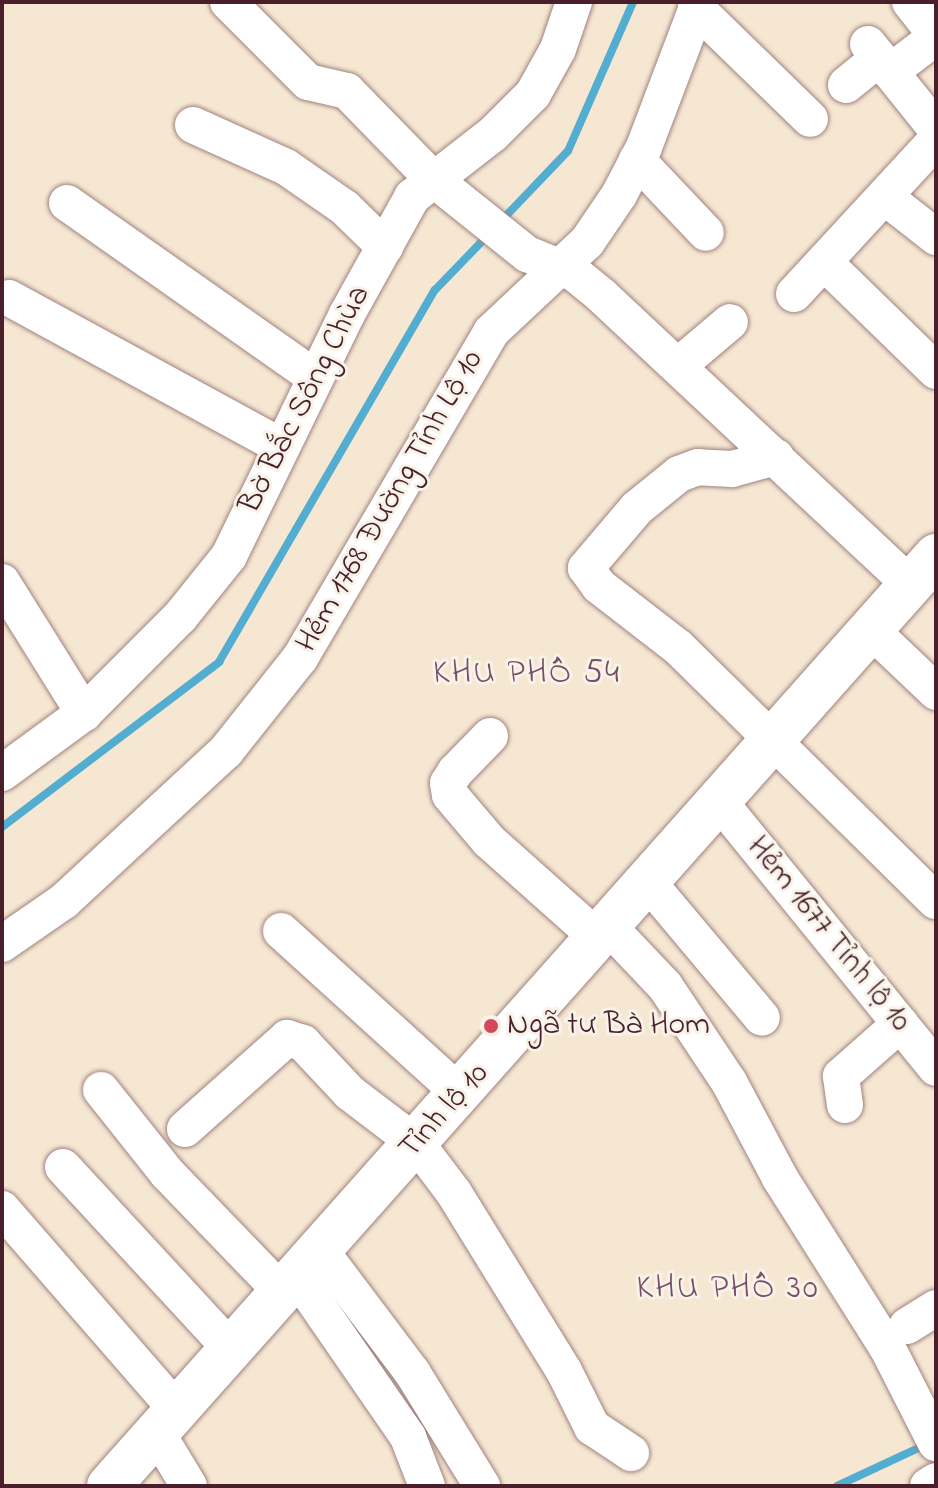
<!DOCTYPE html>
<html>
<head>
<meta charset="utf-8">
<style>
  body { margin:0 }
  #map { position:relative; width:938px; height:1488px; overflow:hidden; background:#f6e7d3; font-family:"Indie Flower",sans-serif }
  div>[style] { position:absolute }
  .stream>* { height:8px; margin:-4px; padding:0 4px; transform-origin:4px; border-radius:4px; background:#52add0 }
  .roads { filter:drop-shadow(0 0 2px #a0837f) drop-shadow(0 0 2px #a0837f) }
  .minor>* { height:36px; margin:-18px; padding:0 18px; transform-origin:18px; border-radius:18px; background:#fff }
  .major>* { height:44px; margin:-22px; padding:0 22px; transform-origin:22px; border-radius:22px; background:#fff }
  .dots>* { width:22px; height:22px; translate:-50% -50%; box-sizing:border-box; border:4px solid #f7f3e8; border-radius:50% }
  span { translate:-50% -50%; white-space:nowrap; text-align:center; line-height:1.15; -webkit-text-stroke:6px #f7f3e8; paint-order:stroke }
  .street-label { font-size:32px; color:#4a1f2b }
  .poi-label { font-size:32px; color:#4a1f2b }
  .left { translate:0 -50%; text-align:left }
  .neighbourhood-label { font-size:34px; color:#7a4d66; letter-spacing:2px }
  .frame { position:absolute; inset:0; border:4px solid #4a1f2b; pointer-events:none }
</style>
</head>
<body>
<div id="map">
  <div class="stream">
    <i style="left:501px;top:221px;width:97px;rotate:-46.3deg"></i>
    <i style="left:568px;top:151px;width:163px;rotate:-66.4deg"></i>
    <i style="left:2px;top:827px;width:273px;rotate:-37.2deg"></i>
    <i style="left:219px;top:662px;width:430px;rotate:-59.9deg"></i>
    <i style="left:435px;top:290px;width:78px;rotate:-46deg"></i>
    <i style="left:837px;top:1486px;width:99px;rotate:-25deg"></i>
  </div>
  <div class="roads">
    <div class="minor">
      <i style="left:228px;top:2px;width:113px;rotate:45deg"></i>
      <i style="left:308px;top:82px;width:40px;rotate:13deg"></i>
      <i style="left:347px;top:91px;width:122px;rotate:45.7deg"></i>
      <i style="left:432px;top:178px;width:122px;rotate:38.7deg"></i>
      <i style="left:527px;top:254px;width:51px;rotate:22deg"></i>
      <i style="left:574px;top:273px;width:36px;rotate:39deg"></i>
      <i style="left:602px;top:296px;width:423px;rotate:43.1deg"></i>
      <i style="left:910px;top:2px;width:42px;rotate:51.8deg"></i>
      <i style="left:696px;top:8px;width:159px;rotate:44.2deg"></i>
      <i style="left:868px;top:44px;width:109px;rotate:51.3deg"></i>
      <i style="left:890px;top:72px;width:58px;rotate:-37.3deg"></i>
      <i style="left:846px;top:85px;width:43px;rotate:-39.3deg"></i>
      <i style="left:193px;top:125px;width:102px;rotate:24.3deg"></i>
      <i style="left:286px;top:167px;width:72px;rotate:34.8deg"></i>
      <i style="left:345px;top:208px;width:56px;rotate:44.3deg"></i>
      <i style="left:637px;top:160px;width:100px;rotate:46.6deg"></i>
      <i style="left:885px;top:197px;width:65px;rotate:38.1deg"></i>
      <i style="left:67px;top:203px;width:303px;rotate:35.1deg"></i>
      <i style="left:825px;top:263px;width:155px;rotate:44.2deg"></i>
      <i style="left:794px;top:294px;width:209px;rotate:-47.3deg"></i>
      <i style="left:9px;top:298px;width:310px;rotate:28.6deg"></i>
      <i style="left:678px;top:366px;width:68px;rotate:-40.2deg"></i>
      <i style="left:776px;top:457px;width:46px;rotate:164.7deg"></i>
      <i style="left:732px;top:469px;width:34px;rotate:-177deg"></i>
      <i style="left:698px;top:467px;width:20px;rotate:160deg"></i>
      <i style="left:679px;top:474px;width:54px;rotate:141deg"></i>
      <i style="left:637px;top:508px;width:79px;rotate:130.4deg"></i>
      <i style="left:586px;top:568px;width:22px;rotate:54deg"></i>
      <i style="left:599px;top:586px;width:100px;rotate:37.7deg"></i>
      <i style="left:678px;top:647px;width:362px;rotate:44.6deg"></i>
      <i style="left:2px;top:582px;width:155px;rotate:58deg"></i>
      <i style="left:871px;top:630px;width:90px;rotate:43.6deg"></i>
      <i style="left:490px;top:736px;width:50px;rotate:134.2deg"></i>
      <i style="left:455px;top:772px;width:13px;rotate:122deg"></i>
      <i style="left:448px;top:783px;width:12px;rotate:81deg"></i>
      <i style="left:450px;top:795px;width:60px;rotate:49.7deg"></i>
      <i style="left:489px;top:841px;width:146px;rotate:41.7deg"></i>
      <i style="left:2px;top:773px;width:102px;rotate:-36.2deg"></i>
      <i style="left:84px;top:713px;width:136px;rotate:-45deg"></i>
      <i style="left:180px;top:617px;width:78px;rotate:-51.2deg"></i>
      <i style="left:229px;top:556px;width:269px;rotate:-64deg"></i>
      <i style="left:347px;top:314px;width:134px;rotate:-60.9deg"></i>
      <i style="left:412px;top:197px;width:103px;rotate:-37.9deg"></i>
      <i style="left:493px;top:134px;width:57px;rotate:-45deg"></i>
      <i style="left:533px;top:94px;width:51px;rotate:-60.9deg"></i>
      <i style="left:558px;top:49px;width:50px;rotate:-71.2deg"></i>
      <i style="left:719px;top:801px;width:344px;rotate:50.9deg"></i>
      <i style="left:648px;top:882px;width:177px;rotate:50deg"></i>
      <i style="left:609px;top:927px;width:81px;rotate:46.5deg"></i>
      <i style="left:665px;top:986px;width:115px;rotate:56.3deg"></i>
      <i style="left:729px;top:1082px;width:109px;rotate:62deg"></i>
      <i style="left:780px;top:1178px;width:200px;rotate:57.7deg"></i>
      <i style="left:887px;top:1347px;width:108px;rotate:63deg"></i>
      <i style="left:281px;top:931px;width:243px;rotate:42.2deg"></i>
      <i style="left:2px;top:944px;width:75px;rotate:-34.7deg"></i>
      <i style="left:64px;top:901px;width:221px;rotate:-42.8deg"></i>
      <i style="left:226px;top:751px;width:119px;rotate:-51.5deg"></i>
      <i style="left:300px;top:658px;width:378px;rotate:-59.6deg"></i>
      <i style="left:491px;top:332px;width:132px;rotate:-43.2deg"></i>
      <i style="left:587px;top:242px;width:57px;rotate:-55.8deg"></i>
      <i style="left:619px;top:195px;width:54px;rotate:-62.5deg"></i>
      <i style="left:644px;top:147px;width:155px;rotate:-69.2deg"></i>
      <i style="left:101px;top:1090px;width:106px;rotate:51.5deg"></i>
      <i style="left:167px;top:1173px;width:165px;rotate:46deg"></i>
      <i style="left:845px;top:1105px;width:29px;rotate:-98deg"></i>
      <i style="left:841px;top:1076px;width:79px;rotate:-41.4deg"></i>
      <i style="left:185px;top:1129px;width:137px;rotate:-41.7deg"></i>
      <i style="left:287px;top:1038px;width:17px;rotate:17deg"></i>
      <i style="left:303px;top:1043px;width:69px;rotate:46.8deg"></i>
      <i style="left:350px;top:1093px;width:84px;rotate:37.3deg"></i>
      <i style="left:417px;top:1144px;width:61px;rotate:52.9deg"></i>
      <i style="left:454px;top:1193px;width:209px;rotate:58.3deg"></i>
      <i style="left:564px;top:1371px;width:63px;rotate:63.4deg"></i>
      <i style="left:592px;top:1427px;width:47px;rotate:33.7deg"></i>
      <i style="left:63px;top:1167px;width:248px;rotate:47.3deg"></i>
      <i style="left:2px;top:1209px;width:267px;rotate:49deg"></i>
      <i style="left:320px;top:1250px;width:153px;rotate:53deg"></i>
      <i style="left:412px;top:1372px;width:134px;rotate:58.4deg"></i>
      <i style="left:297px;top:1276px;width:196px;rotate:55.4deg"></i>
      <i style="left:408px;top:1437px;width:53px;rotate:68.8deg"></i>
      <i style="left:907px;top:1326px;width:34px;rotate:-32deg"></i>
      <i style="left:157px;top:1433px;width:62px;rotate:58.9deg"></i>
      <i style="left:928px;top:1486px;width:9px;rotate:-32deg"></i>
    </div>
    <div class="major">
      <i style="left:109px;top:1486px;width:1245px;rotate:-48.35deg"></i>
    </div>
  </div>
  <div class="dots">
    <i style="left:491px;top:1026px;background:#d1495b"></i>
  </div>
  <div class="street-label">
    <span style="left:306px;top:400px;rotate:-63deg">Bờ Bắc Sông Chùa</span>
    <span style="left:391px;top:502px;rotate:-60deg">Hẻm 1768 Đường Tỉnh Lộ 10</span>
    <span style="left:828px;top:935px;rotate:51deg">Hẻm 1677 Tỉnh lộ 10</span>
    <span style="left:445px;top:1112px;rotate:-48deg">Tỉnh lộ 10</span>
  </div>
  <div class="poi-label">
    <span class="left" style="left:507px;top:1026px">Ngã tư Bà Hom</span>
  </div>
  <div class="neighbourhood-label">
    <span style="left:527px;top:675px">KHU PHỐ 54</span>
    <span style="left:728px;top:1290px">KHU PHỐ 30</span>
  </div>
  <div class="frame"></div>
</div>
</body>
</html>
